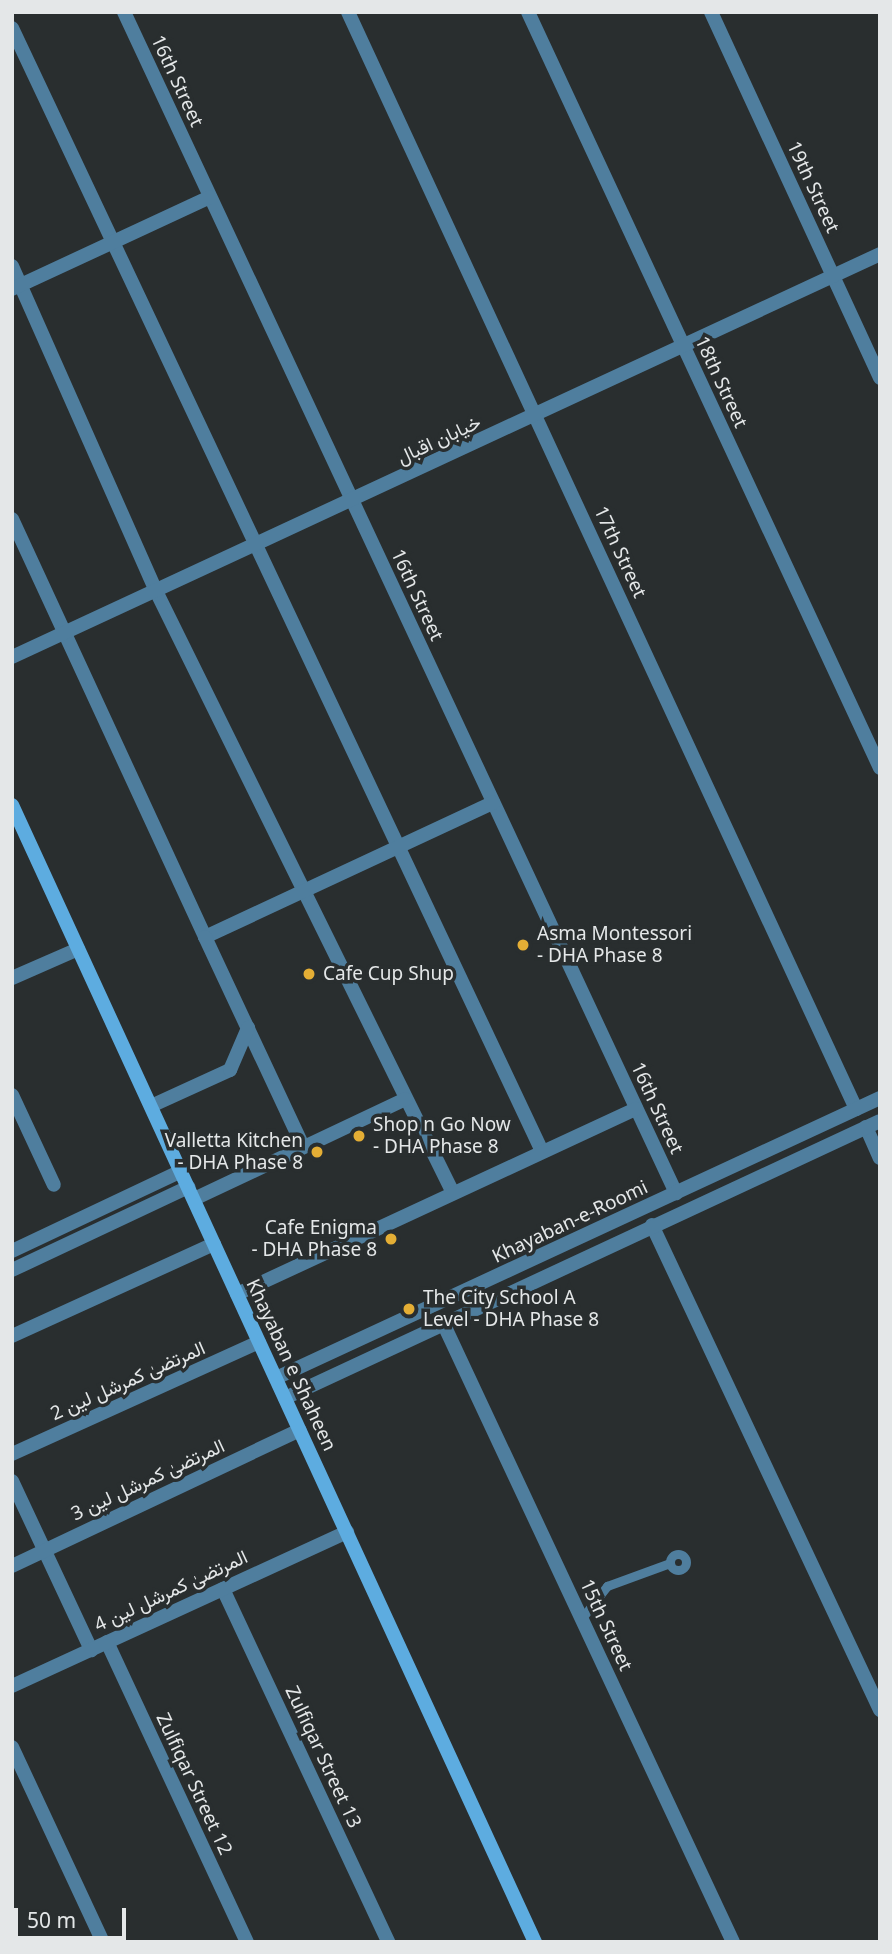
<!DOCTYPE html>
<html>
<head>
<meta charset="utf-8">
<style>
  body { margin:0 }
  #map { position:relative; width:892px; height:1954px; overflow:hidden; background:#292e2f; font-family:"Noto Sans",Vazirmatn,sans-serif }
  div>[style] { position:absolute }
  .service>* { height:9px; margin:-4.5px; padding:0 4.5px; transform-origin:4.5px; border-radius:4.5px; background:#4f7e9e }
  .service>.ring { margin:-4.5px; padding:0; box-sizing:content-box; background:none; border:9px solid #4f7e9e; border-radius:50% }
  .minor>* { height:14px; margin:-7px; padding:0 7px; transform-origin:7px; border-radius:7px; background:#4f7e9e }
  .tertiary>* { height:14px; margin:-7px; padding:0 7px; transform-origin:7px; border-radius:7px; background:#4f7e9e }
  .secondary>* { height:14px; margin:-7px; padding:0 7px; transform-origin:7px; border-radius:7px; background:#5dace0 }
  .dots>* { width:19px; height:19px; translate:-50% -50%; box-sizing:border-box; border:4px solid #292e2f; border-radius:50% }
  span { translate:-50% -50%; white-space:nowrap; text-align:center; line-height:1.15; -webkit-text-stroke:7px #292e2f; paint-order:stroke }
  .street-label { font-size:19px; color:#e4e7e8 }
  .poi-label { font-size:19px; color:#e4e7e8 }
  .left { translate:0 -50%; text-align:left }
  .right { translate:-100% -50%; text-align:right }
  .frame { position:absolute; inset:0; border:14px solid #e4e7e8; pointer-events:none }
  .scale { position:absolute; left:14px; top:1908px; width:112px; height:32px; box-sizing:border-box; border:4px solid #e4e7e8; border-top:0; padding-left:9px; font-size:21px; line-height:24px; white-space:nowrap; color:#e4e7e8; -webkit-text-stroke:5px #292e2f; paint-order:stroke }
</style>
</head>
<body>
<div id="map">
  <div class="service">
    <i class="ring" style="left:670px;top:1554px;width:7px;height:7px"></i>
    <i style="left:582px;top:1618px;width:41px;rotate:-52deg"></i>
    <i style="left:607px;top:1586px;width:67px;rotate:-20.1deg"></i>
  </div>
  <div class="minor">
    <i style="left:124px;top:12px;width:1304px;rotate:64.95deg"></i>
    <i style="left:348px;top:12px;width:1209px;rotate:65.15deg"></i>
    <i style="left:528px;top:12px;width:834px;rotate:65.03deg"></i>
    <i style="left:711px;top:12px;width:403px;rotate:65.2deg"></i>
    <i style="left:12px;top:28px;width:1242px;rotate:64.74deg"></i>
    <i style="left:12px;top:266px;width:355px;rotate:66.1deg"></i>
    <i style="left:156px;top:591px;width:669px;rotate:63.74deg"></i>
    <i style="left:12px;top:289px;width:218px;rotate:-24.9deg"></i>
    <i style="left:12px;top:519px;width:460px;rotate:65.2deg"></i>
    <i style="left:205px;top:937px;width:318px;rotate:-25deg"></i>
    <i style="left:205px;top:937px;width:231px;rotate:64.9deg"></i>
    <i style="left:12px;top:978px;width:72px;rotate:-23.7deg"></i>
    <i style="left:12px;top:1095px;width:99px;rotate:65deg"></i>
    <i style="left:151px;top:1106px;width:87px;rotate:-24.5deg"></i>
    <i style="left:230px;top:1070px;width:46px;rotate:-66.8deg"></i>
    <i style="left:866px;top:1127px;width:34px;rotate:66deg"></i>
    <i style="left:194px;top:1199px;width:234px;rotate:-25.3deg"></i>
    <i style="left:652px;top:1225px;width:536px;rotate:64.82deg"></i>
    <i style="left:12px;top:1251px;width:187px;rotate:-25.3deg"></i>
    <i style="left:12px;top:1270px;width:195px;rotate:-25.2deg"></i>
    <i style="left:237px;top:1294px;width:440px;rotate:-24.9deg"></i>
    <i style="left:444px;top:1325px;width:681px;rotate:64.9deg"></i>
    <i style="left:12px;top:1336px;width:222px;rotate:-24.5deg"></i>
    <i style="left:12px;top:1454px;width:271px;rotate:-24.4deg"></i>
    <i style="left:12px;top:1481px;width:187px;rotate:64.9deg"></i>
    <i style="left:12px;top:1566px;width:318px;rotate:-25.3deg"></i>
    <i style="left:223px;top:1589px;width:390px;rotate:64.9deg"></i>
    <i style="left:107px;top:1642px;width:331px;rotate:65deg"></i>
    <i style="left:12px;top:1686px;width:369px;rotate:-24.7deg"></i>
    <i style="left:12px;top:1747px;width:215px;rotate:65deg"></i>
  </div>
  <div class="tertiary">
    <i style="left:12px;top:657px;width:957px;rotate:-24.9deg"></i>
    <i style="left:276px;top:1378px;width:666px;rotate:-24.87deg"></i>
    <i style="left:285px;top:1398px;width:656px;rotate:-24.96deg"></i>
  </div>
  <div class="secondary">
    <i style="left:12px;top:805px;width:1252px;rotate:65.3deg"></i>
  </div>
  <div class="dots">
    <i style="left:523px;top:945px;background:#e4ae35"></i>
    <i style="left:309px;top:974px;background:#e4ae35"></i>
    <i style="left:359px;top:1136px;background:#e4ae35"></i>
    <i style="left:317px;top:1152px;background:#e4ae35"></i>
    <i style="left:391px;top:1239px;background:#e4ae35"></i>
    <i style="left:409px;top:1309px;background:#e4ae35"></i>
  </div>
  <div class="street-label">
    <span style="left:177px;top:81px;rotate:65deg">16th Street</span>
    <span style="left:813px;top:187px;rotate:65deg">19th Street</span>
    <span style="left:721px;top:382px;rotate:65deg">18th Street</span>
    <span style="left:439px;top:440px;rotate:-25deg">خیابان اقبال</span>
    <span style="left:620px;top:552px;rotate:65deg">17th Street</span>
    <span style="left:417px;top:595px;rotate:65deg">16th Street</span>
    <span style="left:657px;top:1108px;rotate:65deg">16th Street</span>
    <span style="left:570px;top:1222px;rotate:-25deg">Khayaban-e-Roomi</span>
    <span style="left:291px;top:1365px;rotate:65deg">Khayaban e Shaheen</span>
    <span style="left:128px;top:1381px;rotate:-24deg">المرتضیٰ کمرشل لین 2</span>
    <span style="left:148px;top:1480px;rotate:-25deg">المرتضیٰ کمرشل لین 3</span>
    <span style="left:171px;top:1591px;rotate:-25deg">المرتضیٰ کمرشل لین 4</span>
    <span style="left:606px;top:1625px;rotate:65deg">15th Street</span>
    <span style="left:323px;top:1757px;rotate:65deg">Zulfiqar Street 13</span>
    <span style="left:194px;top:1784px;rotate:65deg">Zulfiqar Street 12</span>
  </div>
  <div class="poi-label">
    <span class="left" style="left:537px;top:945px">Asma Montessori<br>- DHA Phase 8</span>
    <span class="left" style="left:323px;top:974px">Cafe Cup Shup</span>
    <span class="left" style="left:373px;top:1136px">Shop n Go Now<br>- DHA Phase 8</span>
    <span class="right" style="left:303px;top:1152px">Valletta Kitchen<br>- DHA Phase 8</span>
    <span class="right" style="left:377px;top:1239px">Cafe Enigma<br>- DHA Phase 8</span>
    <span class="left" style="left:423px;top:1309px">The City School A<br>Level - DHA Phase 8</span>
  </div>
  <div class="frame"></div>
  <div class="scale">50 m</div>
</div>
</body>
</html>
